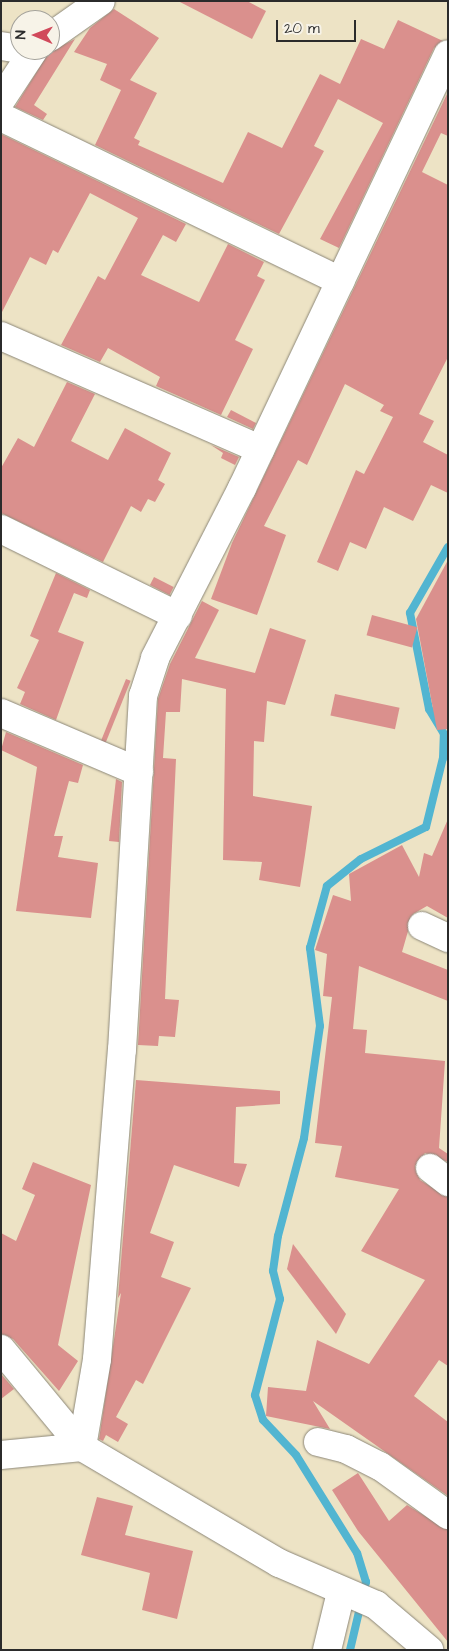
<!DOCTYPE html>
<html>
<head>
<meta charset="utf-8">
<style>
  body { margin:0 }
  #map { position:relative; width:449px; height:1651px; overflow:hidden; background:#ede3c5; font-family:"Architects Daughter",sans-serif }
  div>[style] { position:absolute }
  .stream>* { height:8px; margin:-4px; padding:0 4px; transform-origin:4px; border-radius:4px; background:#52b5d1 }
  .building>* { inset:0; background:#da908d; transform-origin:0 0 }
  .roads { filter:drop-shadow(0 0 1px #8c8778) drop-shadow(0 0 1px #8c8778) }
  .minor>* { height:28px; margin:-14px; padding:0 14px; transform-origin:14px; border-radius:14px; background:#fff }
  span { translate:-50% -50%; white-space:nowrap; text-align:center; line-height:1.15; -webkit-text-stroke:4.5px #f7f3e8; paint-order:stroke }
  .frame { position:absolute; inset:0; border:2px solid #2b2b2b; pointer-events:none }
  .north { position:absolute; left:10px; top:10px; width:50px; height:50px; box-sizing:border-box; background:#f7f3e8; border:1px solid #a5a39c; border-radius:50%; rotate:271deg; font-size:14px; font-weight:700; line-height:20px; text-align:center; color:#2b2b2b }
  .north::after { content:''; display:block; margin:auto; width:18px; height:22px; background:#d1495b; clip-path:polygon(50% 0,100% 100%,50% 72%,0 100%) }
  .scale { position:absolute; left:276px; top:20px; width:80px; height:22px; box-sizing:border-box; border:2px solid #2b2b2b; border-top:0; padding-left:6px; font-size:15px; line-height:18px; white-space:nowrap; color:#2b2b2b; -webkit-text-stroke:4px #f7f3e8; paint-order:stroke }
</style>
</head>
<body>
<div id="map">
  <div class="stream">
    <i style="left:350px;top:1650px;width:70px;rotate:-76.8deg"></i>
    <i style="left:366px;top:1582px;width:30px;rotate:-107deg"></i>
    <i style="left:357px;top:1553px;width:115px;rotate:-121.9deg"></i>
    <i style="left:296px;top:1455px;width:48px;rotate:-133.3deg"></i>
    <i style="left:263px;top:1420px;width:26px;rotate:-108deg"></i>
    <i style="left:255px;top:1395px;width:99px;rotate:-75.4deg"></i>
    <i style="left:280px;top:1299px;width:29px;rotate:-104deg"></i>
    <i style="left:273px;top:1271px;width:35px;rotate:-82deg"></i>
    <i style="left:278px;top:1236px;width:101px;rotate:-75.1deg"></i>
    <i style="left:304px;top:1138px;width:113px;rotate:-81.9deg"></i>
    <i style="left:320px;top:1026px;width:79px;rotate:-97.3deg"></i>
    <i style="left:310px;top:948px;width:64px;rotate:-74.7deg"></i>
    <i style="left:327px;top:886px;width:43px;rotate:-38.5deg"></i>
    <i style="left:361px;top:859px;width:72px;rotate:-26.2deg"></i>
    <i style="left:426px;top:827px;width:71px;rotate:-76.2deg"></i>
    <i style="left:443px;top:758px;width:24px;rotate:-88deg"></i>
    <i style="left:444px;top:734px;width:29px;rotate:-121deg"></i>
    <i style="left:429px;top:709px;width:98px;rotate:-101.2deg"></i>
    <i style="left:410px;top:613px;width:76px;rotate:-60.1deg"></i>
  </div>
  <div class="building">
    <i style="clip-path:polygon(178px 1px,247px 1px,266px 11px,252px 39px)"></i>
    <i style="clip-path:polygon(114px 9px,159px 38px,130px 80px,157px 93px,134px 138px,140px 141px,138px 145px,223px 183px,248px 132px,282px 148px,320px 74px,340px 84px,361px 39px,384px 49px,398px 20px,443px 41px,434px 48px,339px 248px,320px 239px,383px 123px,338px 99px,314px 146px,324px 151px,279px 234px,95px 145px,121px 90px,100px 80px,107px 64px,74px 52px,90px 28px)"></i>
    <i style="clip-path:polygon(75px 39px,34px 105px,47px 114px,43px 120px,15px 107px,49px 52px)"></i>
    <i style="clip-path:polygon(448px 92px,448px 136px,441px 133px,422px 172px,448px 185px,448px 357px,419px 414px,434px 421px,423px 442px,448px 455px,448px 493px,431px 485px,413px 521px,384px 507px,366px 549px,350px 542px,338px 571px,317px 562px,356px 470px,364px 474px,393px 417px,380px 411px,384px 405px,345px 384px,307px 465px,298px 460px,264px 526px,286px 535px,257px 615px,211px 599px,232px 543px)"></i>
    <i style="clip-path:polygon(1px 134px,186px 224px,176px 242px,163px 235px,141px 275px,199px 302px,228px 244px,264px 262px,257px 276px,265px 280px,235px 340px,253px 349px,221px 415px,156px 386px,160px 377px,108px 348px,100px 362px,61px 345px,98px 276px,105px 280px,138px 218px,90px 193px,58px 253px,53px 250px,46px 265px,30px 257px,1px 314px)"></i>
    <i style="clip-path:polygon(67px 382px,95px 394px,71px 441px,108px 460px,125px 428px,171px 453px,158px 480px,165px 484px,155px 502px,148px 499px,141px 512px,131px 506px,103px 562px,1px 513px,1px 468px,18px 438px,34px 447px)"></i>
    <i style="clip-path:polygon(231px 410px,256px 423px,253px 429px,227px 417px)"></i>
    <i style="clip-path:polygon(211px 445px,239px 457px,235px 465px,221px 458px,223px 453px)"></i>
    <i style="clip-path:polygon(448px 560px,448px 729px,437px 730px,416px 619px)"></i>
    <i style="clip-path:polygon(56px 573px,90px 590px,87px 598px,74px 593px,58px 632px,84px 642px,56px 720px,20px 704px,25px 692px,17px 688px,39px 640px,30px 636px)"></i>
    <i style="left:154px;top:577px;width:22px;height:9px;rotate:27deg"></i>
    <i style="clip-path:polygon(202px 601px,219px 610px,195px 658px,255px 673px,270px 628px,306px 640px,285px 705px,267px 701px,264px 742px,254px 741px,253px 796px,312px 806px,305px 855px,300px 887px,259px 880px,262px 862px,223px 860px,226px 689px,182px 679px,180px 712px,166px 712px,163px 758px,176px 759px,165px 999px,179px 1000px,175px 1037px,159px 1036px,158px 1046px,138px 1045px,158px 699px,170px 664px)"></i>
    <i style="left:372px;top:615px;width:47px;height:21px;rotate:15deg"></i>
    <i style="left:126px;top:679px;width:5px;height:67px;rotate:22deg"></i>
    <i style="left:335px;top:694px;width:66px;height:22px;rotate:12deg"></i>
    <i style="clip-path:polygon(6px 732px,83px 765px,78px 783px,69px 781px,54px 836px,63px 836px,58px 857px,98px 863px,91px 918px,16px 911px,37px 767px,1px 750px)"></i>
    <i style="clip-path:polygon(116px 779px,122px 782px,119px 842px,109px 841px)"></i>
    <i style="clip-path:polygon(448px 819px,448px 918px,427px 906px,413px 914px,402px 952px,448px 970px,448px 1001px,359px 966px,353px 1029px,367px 1030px,365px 1053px,445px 1061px,439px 1148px,448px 1154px,448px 1162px,425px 1153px,415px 1166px,420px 1180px,448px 1197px,448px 1366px,439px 1360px,414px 1396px,448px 1422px,448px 1496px,313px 1401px,330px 1429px,266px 1416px,268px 1387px,306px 1391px,317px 1340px,369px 1364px,425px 1280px,361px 1251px,399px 1189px,335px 1177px,342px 1146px,315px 1143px,332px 997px,323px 996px,327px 954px,315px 950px,333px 895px,351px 901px,349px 874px,402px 845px,419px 877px,424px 853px,432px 856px)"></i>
    <i style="clip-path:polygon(136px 1080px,280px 1091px,280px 1104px,236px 1107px,234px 1163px,247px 1164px,239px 1187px,174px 1165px,150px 1233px,174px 1242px,161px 1277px,191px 1288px,143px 1384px,136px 1380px,116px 1417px,128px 1424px,118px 1442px,106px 1435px,103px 1441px,99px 1439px,121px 1293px,118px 1298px)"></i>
    <i style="clip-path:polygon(33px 1162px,91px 1185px,58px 1345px,78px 1361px,59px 1391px,13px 1339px,1px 1334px,1px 1233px,16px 1241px,35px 1195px,22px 1189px)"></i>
    <i style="clip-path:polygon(293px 1244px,346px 1314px,336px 1334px,287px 1269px)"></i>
    <i style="clip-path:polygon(1px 1374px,14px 1389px,1px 1399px)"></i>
    <i style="clip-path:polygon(358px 1473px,389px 1521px,407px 1505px,448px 1530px,448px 1642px,358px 1531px,332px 1490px)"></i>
    <i style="clip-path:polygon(97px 1497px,133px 1506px,125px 1535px,193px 1551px,177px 1619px,142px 1610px,150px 1573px,81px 1555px)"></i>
  </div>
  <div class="roads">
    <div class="minor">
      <i style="left:50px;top:37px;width:62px;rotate:-35.2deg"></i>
      <i style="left:1px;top:46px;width:19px;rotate:9deg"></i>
      <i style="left:1px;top:100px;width:60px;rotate:-56.6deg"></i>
      <i style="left:1px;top:117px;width:377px;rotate:25.8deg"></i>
      <i style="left:1px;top:336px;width:283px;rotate:23.6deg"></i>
      <i style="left:1px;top:529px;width:197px;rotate:26.2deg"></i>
      <i style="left:1px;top:713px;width:150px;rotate:23.1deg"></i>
      <i style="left:422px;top:926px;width:29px;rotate:25deg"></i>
      <i style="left:430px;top:1168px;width:23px;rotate:38deg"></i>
      <i style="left:1px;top:1349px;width:127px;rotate:50.4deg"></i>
      <i style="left:82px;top:1447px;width:229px;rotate:30.5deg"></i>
      <i style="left:279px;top:1563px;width:106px;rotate:23.4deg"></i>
      <i style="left:376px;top:1605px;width:70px;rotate:40.3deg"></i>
      <i style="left:318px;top:1442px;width:29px;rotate:14deg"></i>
      <i style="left:346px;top:1449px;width:38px;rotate:27deg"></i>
      <i style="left:380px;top:1466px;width:84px;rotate:35.8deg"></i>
      <i style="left:1px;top:1455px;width:81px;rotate:-5.6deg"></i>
      <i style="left:82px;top:1447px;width:89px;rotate:-80.3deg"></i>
      <i style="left:97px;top:1359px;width:310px;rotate:-85.4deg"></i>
      <i style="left:122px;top:1050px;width:355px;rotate:-86.6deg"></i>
      <i style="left:143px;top:696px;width:40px;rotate:-72deg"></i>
      <i style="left:155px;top:658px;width:191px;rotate:-62.9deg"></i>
      <i style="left:242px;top:488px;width:480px;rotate:-64.6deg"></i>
      <i style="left:327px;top:1650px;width:60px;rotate:-76.4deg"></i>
    </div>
  </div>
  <div class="frame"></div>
  <div class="north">N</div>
  <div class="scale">20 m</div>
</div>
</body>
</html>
